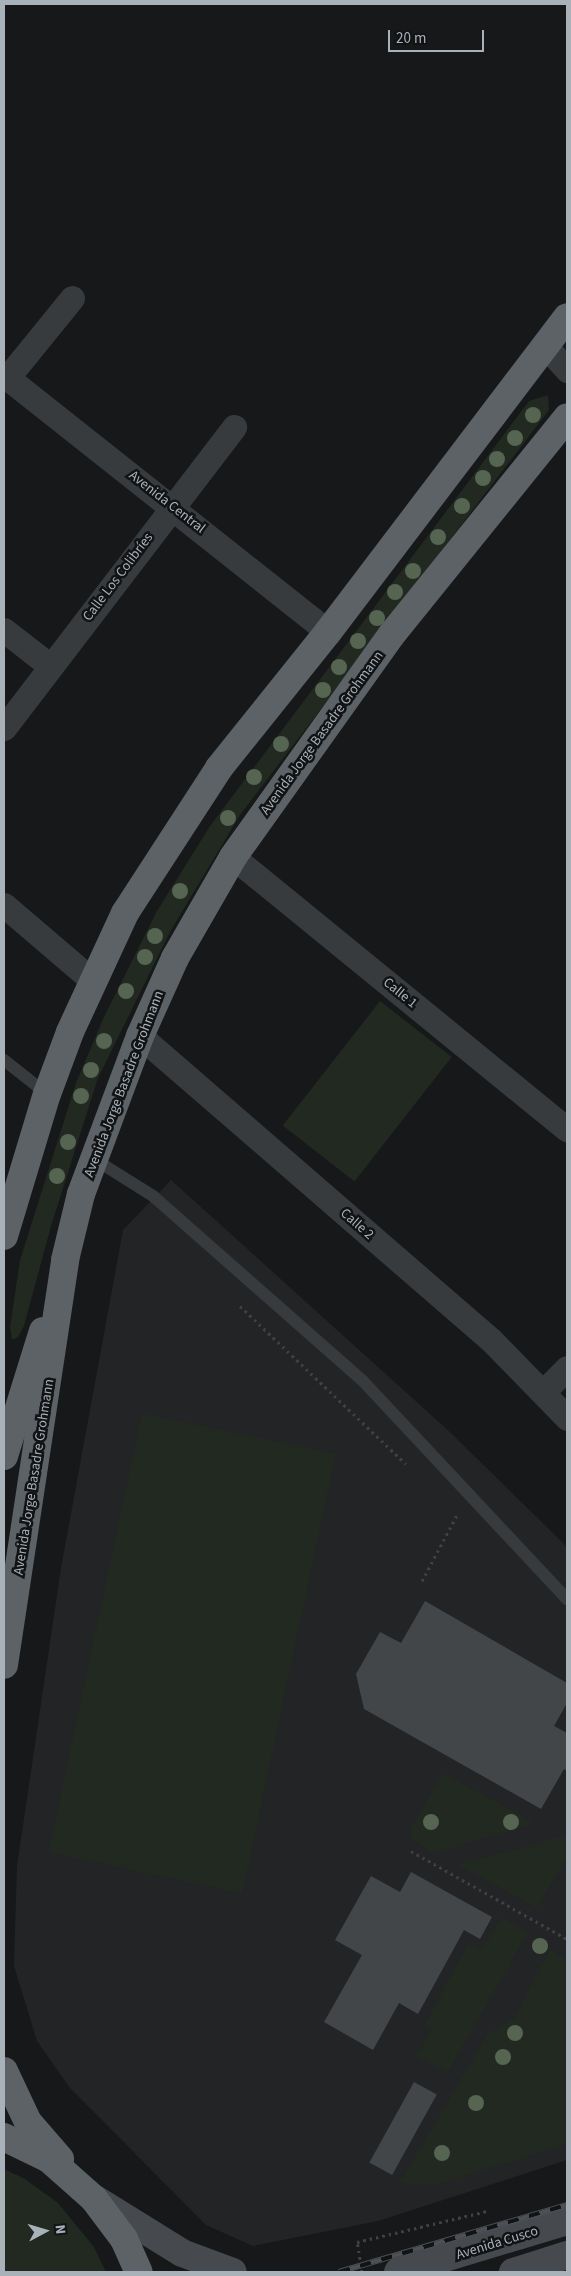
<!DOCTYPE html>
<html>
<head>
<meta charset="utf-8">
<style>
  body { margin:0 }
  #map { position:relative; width:571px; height:2276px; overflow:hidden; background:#171819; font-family:"Source Sans 3",sans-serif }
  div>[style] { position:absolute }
  .built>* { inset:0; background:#232426 }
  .green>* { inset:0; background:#222921; transform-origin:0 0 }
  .building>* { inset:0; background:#434649; transform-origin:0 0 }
  .path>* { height:3px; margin-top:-1.5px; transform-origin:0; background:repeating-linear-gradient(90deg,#3e4245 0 2.5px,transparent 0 6.5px) }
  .service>* { height:12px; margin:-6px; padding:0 6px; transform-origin:6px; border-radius:6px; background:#383b3e }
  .minor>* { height:25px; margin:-12.5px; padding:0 12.5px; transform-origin:12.5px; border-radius:12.5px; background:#383b3e }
  .secondary>* { height:28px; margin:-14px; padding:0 14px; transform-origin:14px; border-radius:14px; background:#464a4e }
  .trunk>* { height:28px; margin:-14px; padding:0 14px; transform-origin:14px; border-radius:14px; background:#5c6266 }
  .rail>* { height:5.5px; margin-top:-2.75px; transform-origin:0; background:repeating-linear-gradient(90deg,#121314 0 11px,#4d5155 0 22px); box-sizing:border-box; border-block:1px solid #4d5155 }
  .trees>* { width:16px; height:16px; margin:-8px; border-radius:50%; background:#556552 }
  span { translate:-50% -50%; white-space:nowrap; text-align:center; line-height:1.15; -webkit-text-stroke:5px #121314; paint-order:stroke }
  .street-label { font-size:14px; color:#a9b2b9 }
  .frame { position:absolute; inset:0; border:5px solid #a9b2b9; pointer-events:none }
  .north { position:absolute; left:20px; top:2206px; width:50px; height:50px; -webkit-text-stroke:4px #121314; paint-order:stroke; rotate:84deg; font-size:14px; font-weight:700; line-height:20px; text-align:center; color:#a9b2b9 }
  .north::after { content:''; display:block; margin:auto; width:18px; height:22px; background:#a9b2b9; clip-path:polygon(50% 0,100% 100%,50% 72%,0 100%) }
  .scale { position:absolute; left:388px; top:30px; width:96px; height:22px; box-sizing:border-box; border:2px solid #a9b2b9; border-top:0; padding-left:6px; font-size:15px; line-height:18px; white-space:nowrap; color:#a9b2b9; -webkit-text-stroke:4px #121314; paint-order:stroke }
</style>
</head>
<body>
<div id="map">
  <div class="built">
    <i style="clip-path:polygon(171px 1180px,451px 1433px,567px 1547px,567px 2160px,378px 2221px,253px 2246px,206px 2225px,70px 2088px,37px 2041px,14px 1966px,17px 1866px,61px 1568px,123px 1230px)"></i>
  </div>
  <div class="green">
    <i style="clip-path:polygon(548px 395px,549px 410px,240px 815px,171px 930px,98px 1078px,51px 1226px,24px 1326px,18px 1337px,12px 1340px,10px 1327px,20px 1260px,76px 1083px,103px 1019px,157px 911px,210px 826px,508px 429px,529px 401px)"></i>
    <i style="left:380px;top:1001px;width:91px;height:158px;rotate:38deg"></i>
    <i style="left:142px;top:1413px;width:198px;height:449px;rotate:12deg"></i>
    <i style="clip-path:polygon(443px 1773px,524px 1817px,533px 1824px,433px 1853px,412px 1839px,410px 1829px)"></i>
    <i style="clip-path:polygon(563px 1836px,567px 1838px,567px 1857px,537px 1908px,458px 1865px)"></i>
    <i style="clip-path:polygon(502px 1917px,528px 1932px,448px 2072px,416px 2056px,433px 2028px,425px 2024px,469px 1942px,482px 1950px)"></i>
    <i style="clip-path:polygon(550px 1950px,567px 1960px,567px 2144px,435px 2185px,400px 2183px,488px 2033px,514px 2019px)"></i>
    <i style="clip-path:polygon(4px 2169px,25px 2179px,58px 2203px,94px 2247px,106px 2272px,4px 2272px)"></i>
  </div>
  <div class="building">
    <i style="clip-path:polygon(425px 1601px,567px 1683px,567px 1703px,554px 1726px,567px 1733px,567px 1771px,564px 1769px,541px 1809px,364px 1709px,356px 1674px,380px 1632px,401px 1643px)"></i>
    <i style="clip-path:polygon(411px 1872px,492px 1917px,480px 1939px,464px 1930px,418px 2014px,399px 2003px,373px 2050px,324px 2022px,362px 1955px,335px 1940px,371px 1876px,400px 1892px)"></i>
    <i style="left:414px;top:2082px;width:26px;height:92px;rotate:29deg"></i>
  </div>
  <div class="path">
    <i style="left:240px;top:1306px;width:229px;rotate:43.6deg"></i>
    <i style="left:422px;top:1581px;width:75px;rotate:-62.1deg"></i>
    <i style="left:411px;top:1851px;width:179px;rotate:29.4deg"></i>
    <i style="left:362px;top:2272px;width:30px;rotate:-99deg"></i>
    <i style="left:357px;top:2242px;width:134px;rotate:-13.4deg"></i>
  </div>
  <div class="service">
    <i style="left:4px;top:1060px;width:55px;rotate:38.3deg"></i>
    <i style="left:94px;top:1159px;width:70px;rotate:32.1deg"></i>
    <i style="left:153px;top:1196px;width:278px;rotate:41.4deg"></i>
    <i style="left:362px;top:1380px;width:300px;rotate:46.9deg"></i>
  </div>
  <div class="minor">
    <i style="left:545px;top:346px;width:33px;rotate:47deg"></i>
    <i style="left:4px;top:375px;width:414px;rotate:38.4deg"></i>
    <i style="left:7px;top:378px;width:103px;rotate:-50.9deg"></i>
    <i style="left:4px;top:630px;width:58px;rotate:38deg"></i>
    <i style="left:4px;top:728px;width:379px;rotate:-52.6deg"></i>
    <i style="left:233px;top:857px;width:431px;rotate:39.2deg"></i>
    <i style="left:4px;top:905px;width:117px;rotate:40.5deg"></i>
    <i style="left:140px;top:1036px;width:464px;rotate:40.9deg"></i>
    <i style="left:491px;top:1340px;width:109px;rotate:45.7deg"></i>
    <i style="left:543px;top:1392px;width:34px;rotate:-45deg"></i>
  </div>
  <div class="secondary">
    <i style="left:95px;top:2199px;width:102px;rotate:31.8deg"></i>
    <i style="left:182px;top:2253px;width:54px;rotate:20.4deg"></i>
    <i style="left:398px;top:2272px;width:177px;rotate:-16.8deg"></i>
    <i style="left:513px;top:2272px;width:57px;rotate:-17.5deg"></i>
  </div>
  <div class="trunk">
    <i style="left:4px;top:1236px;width:148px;rotate:-73.2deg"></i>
    <i style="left:47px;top:1094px;width:66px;rotate:-69.6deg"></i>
    <i style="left:70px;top:1032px;width:131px;rotate:-65.2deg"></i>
    <i style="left:125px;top:913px;width:173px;rotate:-57deg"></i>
    <i style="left:219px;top:768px;width:174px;rotate:-51.3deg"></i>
    <i style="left:328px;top:632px;width:395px;rotate:-52.8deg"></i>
    <i style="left:4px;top:1456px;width:131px;rotate:-72.7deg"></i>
    <i style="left:4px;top:1665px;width:410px;rotate:-81.4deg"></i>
    <i style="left:65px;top:1260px;width:68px;rotate:-76.4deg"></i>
    <i style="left:81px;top:1194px;width:169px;rotate:-69.5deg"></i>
    <i style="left:140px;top:1036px;width:85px;rotate:-65.8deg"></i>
    <i style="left:175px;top:958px;width:116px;rotate:-60.1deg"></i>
    <i style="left:233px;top:857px;width:275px;rotate:-54.5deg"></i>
    <i style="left:393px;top:633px;width:277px;rotate:-51.1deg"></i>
    <i style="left:4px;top:2071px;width:56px;rotate:64.8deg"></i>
    <i style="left:28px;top:2122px;width:49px;rotate:49.1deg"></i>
    <i style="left:4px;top:2137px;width:50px;rotate:26.1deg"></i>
    <i style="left:49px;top:2159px;width:60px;rotate:41.6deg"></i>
    <i style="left:94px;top:2199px;width:50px;rotate:53.1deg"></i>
    <i style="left:124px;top:2239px;width:36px;rotate:66deg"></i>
  </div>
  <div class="rail">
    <i style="left:339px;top:2272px;width:238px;rotate:-16.4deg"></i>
  </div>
  <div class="trees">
    <i style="left:533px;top:415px"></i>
    <i style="left:515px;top:438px"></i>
    <i style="left:497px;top:459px"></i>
    <i style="left:483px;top:478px"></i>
    <i style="left:462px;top:506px"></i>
    <i style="left:438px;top:537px"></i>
    <i style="left:413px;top:571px"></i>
    <i style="left:395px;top:592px"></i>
    <i style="left:377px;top:618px"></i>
    <i style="left:358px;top:641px"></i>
    <i style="left:339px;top:667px"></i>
    <i style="left:323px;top:690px"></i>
    <i style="left:281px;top:744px"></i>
    <i style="left:254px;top:777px"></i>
    <i style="left:228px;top:818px"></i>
    <i style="left:180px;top:891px"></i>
    <i style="left:155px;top:936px"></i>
    <i style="left:145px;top:957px"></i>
    <i style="left:126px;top:991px"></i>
    <i style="left:104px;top:1041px"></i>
    <i style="left:91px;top:1070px"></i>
    <i style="left:81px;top:1096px"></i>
    <i style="left:68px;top:1142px"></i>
    <i style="left:57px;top:1176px"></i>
    <i style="left:431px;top:1822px"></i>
    <i style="left:511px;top:1822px"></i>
    <i style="left:540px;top:1946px"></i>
    <i style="left:515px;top:2033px"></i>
    <i style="left:503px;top:2057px"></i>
    <i style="left:476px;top:2103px"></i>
    <i style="left:442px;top:2153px"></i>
  </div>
  <div class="street-label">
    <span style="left:167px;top:502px;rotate:38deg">Avenida Central</span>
    <span style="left:118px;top:577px;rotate:-53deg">Calle Los Colibríes</span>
    <span style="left:322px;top:733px;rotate:-54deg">Avenida Jorge Basadre Grohmann</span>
    <span style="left:400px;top:993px;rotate:39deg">Calle 1</span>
    <span style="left:124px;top:1084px;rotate:-69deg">Avenida Jorge Basadre Grohmann</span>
    <span style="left:357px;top:1224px;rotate:41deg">Calle 2</span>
    <span style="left:34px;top:1477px;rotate:-81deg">Avenida Jorge Basadre Grohmann</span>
    <span style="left:497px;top:2243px;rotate:-17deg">Avenida Cusco</span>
  </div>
  <div class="frame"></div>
  <div class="north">N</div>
  <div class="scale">20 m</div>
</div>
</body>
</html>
